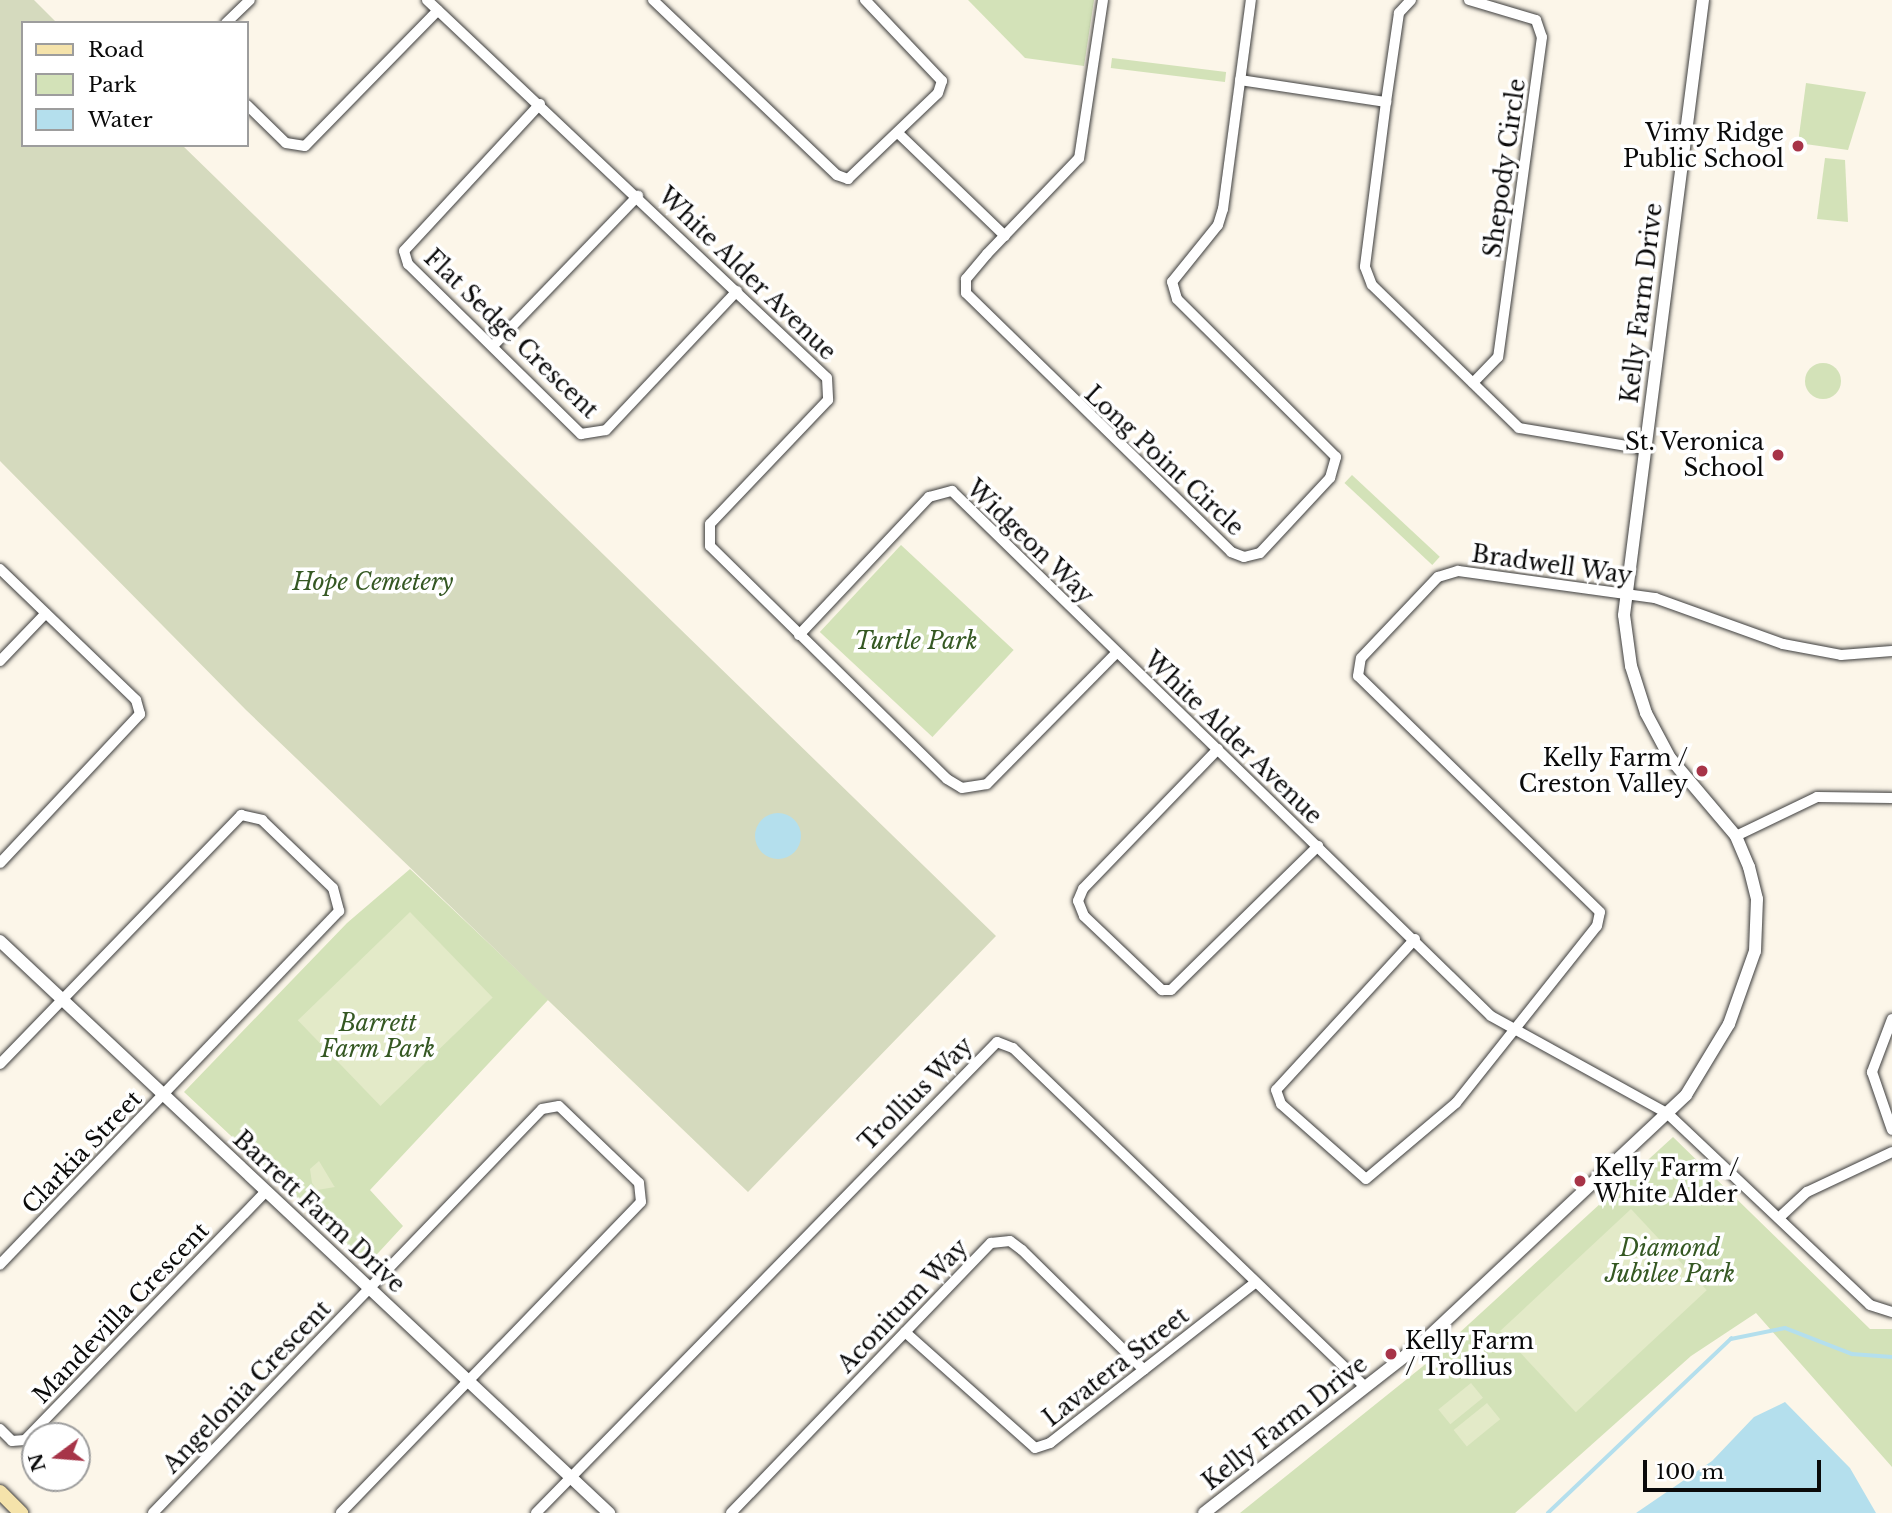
<!DOCTYPE html>
<html>
<head>
<meta charset="utf-8">
<style>
  body { margin:0 }
  #map { position:relative; width:1892px; height:1513px; overflow:hidden; background:#fcf6e9; font-family:"Libre Baskerville",serif }
  div>[style] { position:absolute }
  .green>* { inset:0; background:#d3e2b8; transform-origin:0 0 }
  .round { border-radius:50% }
  .cemetery>* { inset:0; background:#d5dabe }
  .pitch>* { inset:0; background:#e3eac8; transform-origin:0 0 }
  .water>* { inset:0; background:#b4dfed }
  .stream>* { height:3.5px; margin:-1.75px; padding:0 1.75px; transform-origin:1.75px; border-radius:1.75px; background:#b4dfed }
  .roads { filter:drop-shadow(0 0 2px #3d3d3d) drop-shadow(0 0 2px #3d3d3d) }
  .minor>* { height:10px; margin:-5px; padding:0 5px; transform-origin:5px; border-radius:5px; background:#fff }
  .tertiary>* { height:12px; margin:-6px; padding:0 6px; transform-origin:6px; border-radius:6px; background:#fff }
  .secondary>* { height:14px; margin:-7px; padding:0 7px; transform-origin:7px; border-radius:7px; background:#f5e3ab }
  .dots>* { width:19px; height:19px; translate:-50% -50%; box-sizing:border-box; border:4px solid #fff; border-radius:50% }
  span { translate:-50% -50%; white-space:nowrap; text-align:center; line-height:1.15; -webkit-text-stroke:7px #fff; paint-order:stroke }
  .poi-label { font-size:23px; color:#0a0a0a }
  .right { translate:-100% -50%; text-align:right }
  .left { translate:0 -50%; text-align:left }
  .street-label { font-size:23px; color:#0a0a0a }
  .park-label { font-size:23px; color:#355823; font-style:italic }
  .legend { position:absolute; left:21px; top:21px; width:228px; height:126px; box-sizing:border-box; background:#fff; border:2px solid #9d9d9d; margin:0; padding:9px 12px; list-style:none; font-size:21px; color:#0a0a0a }
  .legend li { display:flex; align-items:center; gap:14px; height:35px }
  .legend b { width:35px; border:2px solid #9d9d9d }
  .north { position:absolute; left:21px; top:1422px; width:70px; height:70px; box-sizing:border-box; background:#fff; border:2px solid #9d9d9d; border-radius:50%; rotate:254deg; font-size:19px; font-weight:700; line-height:28px; text-align:center; color:#0a0a0a }
  .north::after { content:''; display:block; margin:auto; width:24px; height:32px; background:#a73448; clip-path:polygon(50% 0,100% 100%,50% 72%,0 100%) }
  .scale { position:absolute; left:1643px; top:1460px; width:178px; height:32px; box-sizing:border-box; border:4px solid #0a0a0a; border-top:0; padding-left:9px; font-size:21px; line-height:24px; white-space:nowrap; color:#0a0a0a; -webkit-text-stroke:5px #fff; paint-order:stroke }
</style>
</head>
<body>
<div id="map">
  <div class="green">
    <i style="clip-path:polygon(968px 0,1094px 0,1084px 66px,1025px 58px)"></i>
    <i style="left:1112px;top:58px;width:115px;height:10px;rotate:7deg"></i>
    <i style="clip-path:polygon(1806px 83px,1866px 92px,1848px 150px,1798px 143px)"></i>
    <i style="clip-path:polygon(1825px 158px,1845px 160px,1848px 222px,1817px 219px)"></i>
    <i class="round" style="left:1805px;top:363px;width:36px;height:36px"></i>
    <i style="left:1352px;top:475px;width:120px;height:11px;rotate:43deg"></i>
    <i style="left:901px;top:545px;width:154px;height:119px;rotate:43deg"></i>
    <i style="clip-path:polygon(410px 869px,548px 999px,748px 1192px,548px 1000px,370px 1190px,403px 1226px,368px 1264px,184px 1092px,347px 923px)"></i>
    <i style="clip-path:polygon(1673px 1137px,1870px 1329px,1892px 1329px,1892px 1467px,1756px 1313px,1691px 1356px,1515px 1513px,1240px 1513px,1422px 1367px)"></i>
  </div>
  <div class="cemetery">
    <i style="clip-path:polygon(0 0,34px 0,57px 23px,23px 23px,23px 145px,182px 145px,996px 936px,748px 1192px,246px 710px,0 461px)"></i>
  </div>
  <div class="pitch">
    <i style="left:410px;top:912px;width:119px;height:156px;rotate:46deg"></i>
    <i style="clip-path:polygon(319px 1161px,334px 1186px,335px 1187px,317px 1190px,312px 1183px,310px 1169px)"></i>
    <i style="left:1631px;top:1209px;width:111px;height:179px;rotate:47deg"></i>
    <i style="left:1471px;top:1383px;width:19px;height:42px;rotate:51deg"></i>
    <i style="left:1487px;top:1403px;width:21px;height:43px;rotate:51deg"></i>
  </div>
  <div class="water">
    <i class="round" style="left:755px;top:813px;width:46px;height:46px"></i>
    <i style="clip-path:polygon(1785px 1402px,1850px 1468px,1876px 1513px,1636px 1513px,1712px 1461px,1754px 1417px)"></i>
  </div>
  <div class="stream">
    <i style="left:1548px;top:1513px;width:253px;rotate:-43.6deg"></i>
    <i style="left:1731px;top:1339px;width:55px;rotate:-11.5deg"></i>
    <i style="left:1785px;top:1328px;width:72px;rotate:21.2deg"></i>
    <i style="left:1852px;top:1354px;width:40px;rotate:4.3deg"></i>
  </div>
  <div class="roads">
    <div class="minor">
      <i style="left:427px;top:0;width:550px;rotate:43.38deg"></i>
      <i style="left:827px;top:378px;width:22px;rotate:87deg"></i>
      <i style="left:828px;top:400px;width:171px;rotate:133.6deg"></i>
      <i style="left:710px;top:524px;width:22px;rotate:90deg"></i>
      <i style="left:710px;top:546px;width:332px;rotate:44.5deg"></i>
      <i style="left:947px;top:779px;width:17px;rotate:31deg"></i>
      <i style="left:962px;top:788px;width:25px;rotate:-9deg"></i>
      <i style="left:987px;top:784px;width:184px;rotate:-45.4deg"></i>
      <i style="left:653px;top:0;width:254px;rotate:43.6deg"></i>
      <i style="left:837px;top:175px;width:12px;rotate:20deg"></i>
      <i style="left:848px;top:179px;width:124px;rotate:-43.7deg"></i>
      <i style="left:938px;top:93px;width:13px;rotate:-72deg"></i>
      <i style="left:942px;top:81px;width:112px;rotate:-133.5deg"></i>
      <i style="left:1103px;top:0;width:160px;rotate:98.6deg"></i>
      <i style="left:1079px;top:158px;width:133px;rotate:133.8deg"></i>
      <i style="left:987px;top:254px;width:33px;rotate:130deg"></i>
      <i style="left:966px;top:279px;width:14px;rotate:90deg"></i>
      <i style="left:966px;top:293px;width:371px;rotate:44.3deg"></i>
      <i style="left:1231px;top:552px;width:14px;rotate:21deg"></i>
      <i style="left:1244px;top:557px;width:16px;rotate:-14deg"></i>
      <i style="left:1260px;top:553px;width:103px;rotate:-47deg"></i>
      <i style="left:1330px;top:478px;width:22px;rotate:-74deg"></i>
      <i style="left:1336px;top:457px;width:224px;rotate:-135.2deg"></i>
      <i style="left:1177px;top:299px;width:18px;rotate:-106deg"></i>
      <i style="left:1172px;top:282px;width:73px;rotate:-51.1deg"></i>
      <i style="left:1218px;top:225px;width:17px;rotate:-73deg"></i>
      <i style="left:1223px;top:209px;width:211px;rotate:-82.4deg"></i>
      <i style="left:1411px;top:0;width:18px;rotate:133deg"></i>
      <i style="left:1399px;top:13px;width:90px;rotate:98.3deg"></i>
      <i style="left:1386px;top:102px;width:166px;rotate:97.3deg"></i>
      <i style="left:1365px;top:267px;width:19px;rotate:69deg"></i>
      <i style="left:1372px;top:285px;width:205px;rotate:44.2deg"></i>
      <i style="left:1519px;top:428px;width:127px;rotate:9.5deg"></i>
      <i style="left:1469px;top:0;width:70px;rotate:16.6deg"></i>
      <i style="left:1536px;top:20px;width:18px;rotate:71deg"></i>
      <i style="left:1542px;top:37px;width:323px;rotate:97.8deg"></i>
      <i style="left:1498px;top:357px;width:36px;rotate:134deg"></i>
      <i style="left:226px;top:23px;width:33px;rotate:-44deg"></i>
      <i style="left:1240px;top:80px;width:148px;rotate:8.6deg"></i>
      <i style="left:540px;top:104px;width:200px;rotate:132.8deg"></i>
      <i style="left:404px;top:251px;width:14px;rotate:73deg"></i>
      <i style="left:408px;top:264px;width:243px;rotate:44.5deg"></i>
      <i style="left:581px;top:434px;width:25px;rotate:-9deg"></i>
      <i style="left:606px;top:430px;width:191px;rotate:-46.7deg"></i>
      <i style="left:247px;top:105px;width:54px;rotate:44.3deg"></i>
      <i style="left:286px;top:143px;width:19px;rotate:9deg"></i>
      <i style="left:305px;top:146px;width:190px;rotate:-45.6deg"></i>
      <i style="left:899px;top:134px;width:147px;rotate:43.9deg"></i>
      <i style="left:493px;top:346px;width:209px;rotate:-46deg"></i>
      <i style="left:0;top:569px;width:189px;rotate:43.9deg"></i>
      <i style="left:136px;top:700px;width:15px;rotate:74deg"></i>
      <i style="left:140px;top:714px;width:204px;rotate:133.2deg"></i>
      <i style="left:799px;top:635px;width:190px;rotate:-46.7deg"></i>
      <i style="left:929px;top:497px;width:24px;rotate:-15deg"></i>
      <i style="left:952px;top:491px;width:752px;rotate:44.25deg"></i>
      <i style="left:1491px;top:1016px;width:201px;rotate:28.9deg"></i>
      <i style="left:1667px;top:1113px;width:279px;rotate:43.4deg"></i>
      <i style="left:1870px;top:1305px;width:23px;rotate:18deg"></i>
      <i style="left:0;top:661px;width:66px;rotate:-46.2deg"></i>
      <i style="left:1218px;top:749px;width:194px;rotate:134deg"></i>
      <i style="left:1083px;top:889px;width:13px;rotate:113deg"></i>
      <i style="left:1078px;top:901px;width:16px;rotate:68deg"></i>
      <i style="left:1084px;top:916px;width:108px;rotate:43.5deg"></i>
      <i style="left:1162px;top:990px;width:9px"></i>
      <i style="left:1171px;top:990px;width:206px;rotate:-44.4deg"></i>
      <i style="left:1736px;top:836px;width:90px;rotate:-25.7deg"></i>
      <i style="left:1817px;top:797px;width:75px;rotate:0.8deg"></i>
      <i style="left:1415px;top:939px;width:205px;rotate:132.6deg"></i>
      <i style="left:1276px;top:1090px;width:15px;rotate:70deg"></i>
      <i style="left:1281px;top:1104px;width:113px;rotate:41.4deg"></i>
      <i style="left:1366px;top:1179px;width:118px;rotate:-40.2deg"></i>
      <i style="left:1456px;top:1103px;width:226px;rotate:-51.5deg"></i>
      <i style="left:1597px;top:926px;width:14px;rotate:-78deg"></i>
      <i style="left:1600px;top:912px;width:338px;rotate:-135.7deg"></i>
      <i style="left:1358px;top:676px;width:18px;rotate:-81deg"></i>
      <i style="left:1361px;top:658px;width:112px;rotate:-46.5deg"></i>
      <i style="left:1438px;top:577px;width:21px;rotate:-17deg"></i>
      <i style="left:1458px;top:571px;width:199px;rotate:7.8deg"></i>
      <i style="left:1655px;top:598px;width:136px;rotate:19.8deg"></i>
      <i style="left:1783px;top:644px;width:59px;rotate:10.7deg"></i>
      <i style="left:1841px;top:655px;width:51px;rotate:-4.5deg"></i>
      <i style="left:1892px;top:1019px;width:57px;rotate:110.7deg"></i>
      <i style="left:1872px;top:1072px;width:61px;rotate:71deg"></i>
      <i style="left:0;top:1064px;width:347px;rotate:-45.9deg"></i>
      <i style="left:241px;top:815px;width:22px;rotate:13deg"></i>
      <i style="left:262px;top:820px;width:98px;rotate:43.8deg"></i>
      <i style="left:333px;top:888px;width:24px;rotate:75deg"></i>
      <i style="left:339px;top:911px;width:490px;rotate:133.8deg"></i>
      <i style="left:1782px;top:1215px;width:34px;rotate:-43deg"></i>
      <i style="left:1807px;top:1192px;width:94px;rotate:-25.2deg"></i>
      <i style="left:905px;top:1332px;width:174px;rotate:41.7deg"></i>
      <i style="left:1035px;top:1448px;width:16px;rotate:-18deg"></i>
      <i style="left:1050px;top:1443px;width:261px;rotate:-38deg"></i>
      <i style="left:0;top:1429px;width:17px;rotate:45deg"></i>
      <i style="left:12px;top:1441px;width:13px;rotate:-4deg"></i>
      <i style="left:25px;top:1440px;width:347px;rotate:-45.9deg"></i>
      <i style="left:153px;top:1513px;width:561px;rotate:-46.08deg"></i>
      <i style="left:542px;top:1109px;width:17px;rotate:-10deg"></i>
      <i style="left:559px;top:1106px;width:111px;rotate:43.9deg"></i>
      <i style="left:639px;top:1183px;width:19px;rotate:84deg"></i>
      <i style="left:641px;top:1202px;width:432px;rotate:134deg"></i>
      <i style="left:536px;top:1513px;width:659px;rotate:-45.61deg"></i>
      <i style="left:997px;top:1042px;width:17px;rotate:21deg"></i>
      <i style="left:1013px;top:1048px;width:489px;rotate:43.9deg"></i>
      <i style="left:731px;top:1513px;width:375px;rotate:-46.1deg"></i>
      <i style="left:991px;top:1243px;width:19px;rotate:-6deg"></i>
      <i style="left:1010px;top:1241px;width:15px;rotate:37deg"></i>
      <i style="left:1022px;top:1250px;width:171px;rotate:44.5deg"></i>
    </div>
    <div class="tertiary">
      <i style="left:0;top:941px;width:836px;rotate:43.21deg"></i>
      <i style="left:1204px;top:1513px;width:278px;rotate:-38deg"></i>
      <i style="left:1423px;top:1342px;width:361px;rotate:-43.2deg"></i>
      <i style="left:1686px;top:1095px;width:83px;rotate:-58.8deg"></i>
      <i style="left:1729px;top:1024px;width:77px;rotate:-70.4deg"></i>
      <i style="left:1755px;top:951px;width:52px;rotate:-87.8deg"></i>
      <i style="left:1757px;top:899px;width:33px;rotate:-104deg"></i>
      <i style="left:1749px;top:867px;width:34px;rotate:-113deg"></i>
      <i style="left:1736px;top:836px;width:102px;rotate:-130.2deg"></i>
      <i style="left:1670px;top:758px;width:51px;rotate:-118.1deg"></i>
      <i style="left:1646px;top:713px;width:49px;rotate:-107.7deg"></i>
      <i style="left:1631px;top:666px;width:51px;rotate:-97.8deg"></i>
      <i style="left:1624px;top:615px;width:620px;rotate:-82.68deg"></i>
    </div>
    <div class="secondary">
      <i style="left:0;top:1492px;width:30px;rotate:45deg"></i>
    </div>
  </div>
  <div class="dots">
    <i style="left:1798px;top:146px;background:#a73448"></i>
    <i style="left:1778px;top:455px;background:#a73448"></i>
    <i style="left:1702px;top:771px;background:#a73448"></i>
    <i style="left:1580px;top:1181px;background:#a73448"></i>
    <i style="left:1391px;top:1354px;background:#a73448"></i>
  </div>
  <div class="poi-label">
    <span class="right" style="left:1784px;top:146px">Vimy Ridge<br>Public School</span>
    <span class="right" style="left:1764px;top:455px">St. Veronica<br>School</span>
    <span class="right" style="left:1688px;top:771px">Kelly Farm /<br>Creston Valley</span>
    <span class="left" style="left:1594px;top:1181px">Kelly Farm /<br>White Alder</span>
    <span class="left" style="left:1405px;top:1354px">Kelly Farm<br>/ Trollius</span>
  </div>
  <div class="street-label">
    <span style="left:1505px;top:168px;rotate:-82deg">Shepody Circle</span>
    <span style="left:747px;top:274px;rotate:44deg">White Alder Avenue</span>
    <span style="left:1642px;top:303px;rotate:-83deg">Kelly Farm Drive</span>
    <span style="left:511px;top:334px;rotate:44deg">Flat Sedge Crescent</span>
    <span style="left:1164px;top:461px;rotate:43deg">Long Point Circle</span>
    <span style="left:1030px;top:542px;rotate:44deg">Widgeon Way</span>
    <span style="left:1552px;top:565px;rotate:8deg">Bradwell Way</span>
    <span style="left:1233px;top:738px;rotate:44deg">White Alder Avenue</span>
    <span style="left:916px;top:1094px;rotate:-45deg">Trollius Way</span>
    <span style="left:82px;top:1152px;rotate:-46deg">Clarkia Street</span>
    <span style="left:319px;top:1212px;rotate:43deg">Barrett Farm Drive</span>
    <span style="left:903px;top:1306px;rotate:-46deg">Aconitum Way</span>
    <span style="left:121px;top:1313px;rotate:-46deg">Mandevilla Crescent</span>
    <span style="left:1116px;top:1367px;rotate:-38deg">Lavatera Street</span>
    <span style="left:247px;top:1387px;rotate:-46deg">Angelonia Crescent</span>
    <span style="left:1285px;top:1423px;rotate:-38deg">Kelly Farm Drive</span>
  </div>
  <div class="park-label">
    <span style="left:373px;top:582px">Hope Cemetery</span>
    <span style="left:916px;top:641px">Turtle Park</span>
    <span style="left:378px;top:1036px">Barrett<br>Farm Park</span>
    <span style="left:1670px;top:1261px">Diamond<br>Jubilee Park</span>
  </div>
  <ul class="legend">
  <li><b style="height:9px;background:#f5e3ab"></b>Road</li>
  <li><b style="height:19px;background:#d3e2b8"></b>Park</li>
  <li><b style="height:19px;background:#b4dfed"></b>Water</li>
  </ul>
  <div class="north">N</div>
  <div class="scale">100 m</div>
</div>
</body>
</html>
